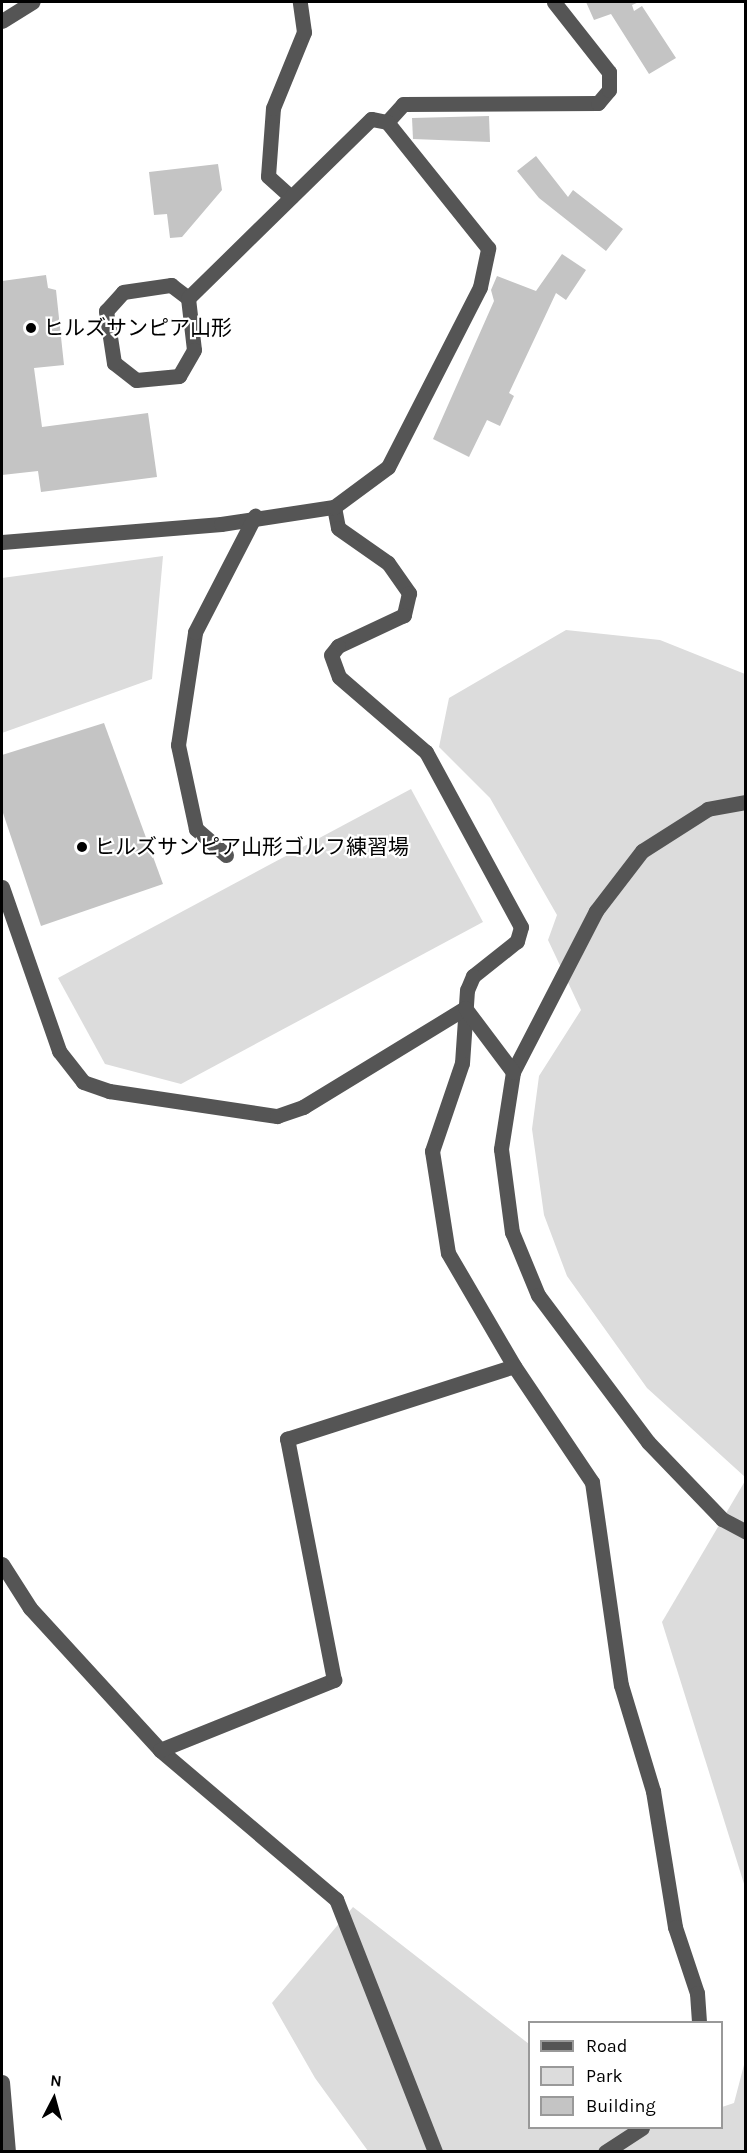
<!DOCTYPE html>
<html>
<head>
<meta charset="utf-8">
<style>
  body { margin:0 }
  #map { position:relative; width:747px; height:2153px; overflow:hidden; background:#fff; font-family:Karla,"Noto Sans JP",sans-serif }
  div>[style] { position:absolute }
  .green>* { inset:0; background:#dcdcdc }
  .building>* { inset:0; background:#c4c4c4 }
  .minor>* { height:15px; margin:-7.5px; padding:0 7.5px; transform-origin:7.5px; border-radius:7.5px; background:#555 }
  .dots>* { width:16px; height:16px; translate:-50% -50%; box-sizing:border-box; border:3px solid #fff; border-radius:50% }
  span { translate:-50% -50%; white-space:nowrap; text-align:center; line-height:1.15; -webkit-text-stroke:4.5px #fff; paint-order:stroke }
  .poi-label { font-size:21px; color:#000 }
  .left { translate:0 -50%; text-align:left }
  .frame { position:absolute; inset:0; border:3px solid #000; pointer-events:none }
  .legend { position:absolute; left:528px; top:2021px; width:195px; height:108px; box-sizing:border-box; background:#fff; border:2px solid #999; margin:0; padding:8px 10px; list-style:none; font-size:18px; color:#000 }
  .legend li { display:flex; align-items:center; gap:12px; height:30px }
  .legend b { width:30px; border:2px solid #999 }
  .north { position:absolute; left:24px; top:2069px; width:60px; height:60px; -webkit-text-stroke:4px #fff; paint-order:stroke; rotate:6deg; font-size:16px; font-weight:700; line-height:24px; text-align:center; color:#000 }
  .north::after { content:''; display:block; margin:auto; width:21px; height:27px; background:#000; clip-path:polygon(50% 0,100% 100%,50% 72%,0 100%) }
</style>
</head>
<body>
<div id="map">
  <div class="green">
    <i style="clip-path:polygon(163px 556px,152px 679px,2px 733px,2px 578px)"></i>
    <i style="clip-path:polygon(566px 630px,660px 640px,745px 674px,745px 1477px,647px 1388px,567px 1276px,544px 1215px,532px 1129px,539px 1076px,581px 1010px,548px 940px,557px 915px,490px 798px,439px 747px,449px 698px)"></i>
    <i style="clip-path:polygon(411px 789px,483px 922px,181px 1084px,105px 1064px,58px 978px)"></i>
    <i style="clip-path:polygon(745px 1481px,745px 1887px,662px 1622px)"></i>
    <i style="clip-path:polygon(353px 1907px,529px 2044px,530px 2128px,722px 2128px,722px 2107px,734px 2103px,745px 2061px,745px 2151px,368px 2151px,315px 2078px,272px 2003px)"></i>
  </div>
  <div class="building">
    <i style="clip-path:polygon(586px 2px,639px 2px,632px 5px,634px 11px,642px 6px,676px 58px,649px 74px,611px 14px,594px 20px)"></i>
    <i style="clip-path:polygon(489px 116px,490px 142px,413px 139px,412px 118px)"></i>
    <i style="clip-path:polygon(536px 156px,568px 197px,573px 190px,623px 229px,606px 251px,539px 198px,517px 171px)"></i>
    <i style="clip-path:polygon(218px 164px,222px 190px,182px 237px,170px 238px,167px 214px,154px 215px,149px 172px)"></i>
    <i style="clip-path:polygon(562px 254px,586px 270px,566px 300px,556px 293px,509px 393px,514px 396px,500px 426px,487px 420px,469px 457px,433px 439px,494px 301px,491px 290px,497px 276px,536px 291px)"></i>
    <i style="clip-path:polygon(46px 275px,48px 288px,56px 290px,64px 365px,34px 368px,42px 427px,148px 413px,157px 477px,41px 492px,38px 471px,2px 475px,2px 281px)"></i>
    <i style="clip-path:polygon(104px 723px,163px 884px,41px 926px,2px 810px,2px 755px)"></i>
  </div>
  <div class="minor">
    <i style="left:2px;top:21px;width:36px;rotate:-32deg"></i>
    <i style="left:387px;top:122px;width:24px;rotate:-48deg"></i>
    <i style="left:403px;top:104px;width:195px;rotate:-0.3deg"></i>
    <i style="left:598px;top:103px;width:17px;rotate:-50deg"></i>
    <i style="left:609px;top:90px;width:18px;rotate:-90deg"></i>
    <i style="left:609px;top:72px;width:89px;rotate:-128.2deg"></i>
    <i style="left:291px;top:197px;width:31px;rotate:-138deg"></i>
    <i style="left:268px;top:176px;width:68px;rotate:-85.8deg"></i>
    <i style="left:273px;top:108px;width:82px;rotate:-67.8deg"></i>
    <i style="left:304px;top:32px;width:30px;rotate:-98deg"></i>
    <i style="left:171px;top:285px;width:21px;rotate:37deg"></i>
    <i style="left:188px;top:298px;width:52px;rotate:83.4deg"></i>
    <i style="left:194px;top:350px;width:30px;rotate:120deg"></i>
    <i style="left:179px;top:376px;width:43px;rotate:174.7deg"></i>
    <i style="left:136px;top:380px;width:28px;rotate:-142deg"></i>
    <i style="left:114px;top:363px;width:53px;rotate:-98.7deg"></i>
    <i style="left:106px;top:311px;width:25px;rotate:-48deg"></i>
    <i style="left:123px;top:292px;width:49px;rotate:-8.3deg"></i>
    <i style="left:334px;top:507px;width:21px;rotate:79deg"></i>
    <i style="left:338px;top:528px;width:61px;rotate:35deg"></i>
    <i style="left:388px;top:563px;width:37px;rotate:55deg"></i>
    <i style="left:409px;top:593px;width:23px;rotate:103deg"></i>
    <i style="left:404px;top:615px;width:73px;rotate:154.8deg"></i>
    <i style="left:338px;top:646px;width:11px;rotate:128deg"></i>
    <i style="left:331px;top:655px;width:23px;rotate:70deg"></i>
    <i style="left:339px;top:677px;width:115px;rotate:40.8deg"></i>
    <i style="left:426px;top:752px;width:199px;rotate:61.5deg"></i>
    <i style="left:521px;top:927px;width:15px;rotate:106deg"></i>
    <i style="left:517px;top:941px;width:56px;rotate:141.5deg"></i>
    <i style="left:473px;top:976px;width:15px;rotate:113deg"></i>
    <i style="left:467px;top:990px;width:73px;rotate:93.9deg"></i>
    <i style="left:462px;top:1063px;width:93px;rotate:108.8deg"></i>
    <i style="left:432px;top:1151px;width:103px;rotate:81.1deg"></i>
    <i style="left:448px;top:1253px;width:131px;rotate:59.7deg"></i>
    <i style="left:514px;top:1366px;width:140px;rotate:56.1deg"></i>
    <i style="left:592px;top:1482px;width:205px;rotate:81.9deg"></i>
    <i style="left:621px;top:1685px;width:111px;rotate:73.2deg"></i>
    <i style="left:653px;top:1791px;width:138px;rotate:80.8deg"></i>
    <i style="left:675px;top:1927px;width:70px;rotate:71.6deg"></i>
    <i style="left:697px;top:1993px;width:29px;rotate:86deg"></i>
    <i style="left:2px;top:542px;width:220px;rotate:-4.7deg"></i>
    <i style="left:221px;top:524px;width:114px;rotate:-8.6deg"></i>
    <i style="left:334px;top:507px;width:67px;rotate:-36.5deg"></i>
    <i style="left:388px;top:467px;width:202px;rotate:-62.9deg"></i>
    <i style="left:480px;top:287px;width:40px;rotate:-78deg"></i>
    <i style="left:488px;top:248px;width:161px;rotate:-128.7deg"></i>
    <i style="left:387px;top:122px;width:16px;rotate:-169deg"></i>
    <i style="left:371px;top:119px;width:256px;rotate:135.6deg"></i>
    <i style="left:746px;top:802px;width:39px;rotate:170deg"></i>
    <i style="left:708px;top:809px;width:78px;rotate:147.5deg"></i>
    <i style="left:642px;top:851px;width:76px;rotate:127.5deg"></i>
    <i style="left:596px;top:911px;width:181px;rotate:117.3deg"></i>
    <i style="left:513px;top:1072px;width:78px;rotate:98.9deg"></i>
    <i style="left:501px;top:1149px;width:84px;rotate:82.5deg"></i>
    <i style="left:512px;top:1232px;width:68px;rotate:67.6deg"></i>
    <i style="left:538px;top:1295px;width:184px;rotate:53.2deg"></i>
    <i style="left:648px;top:1442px;width:107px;rotate:46.1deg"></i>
    <i style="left:722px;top:1519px;width:27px;rotate:28deg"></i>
    <i style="left:226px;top:855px;width:40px;rotate:-139deg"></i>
    <i style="left:196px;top:829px;width:86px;rotate:-102.1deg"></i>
    <i style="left:178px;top:745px;width:114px;rotate:-81.4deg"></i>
    <i style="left:195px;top:632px;width:131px;rotate:-62.7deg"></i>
    <i style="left:2px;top:887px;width:174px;rotate:70.8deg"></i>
    <i style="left:59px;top:1051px;width:39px;rotate:52deg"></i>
    <i style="left:83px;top:1082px;width:28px;rotate:19deg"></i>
    <i style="left:109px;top:1091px;width:170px;rotate:8.5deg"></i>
    <i style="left:277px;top:1116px;width:28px;rotate:-19deg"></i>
    <i style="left:303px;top:1107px;width:190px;rotate:-31.4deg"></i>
    <i style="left:465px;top:1008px;width:80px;rotate:53.1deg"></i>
    <i style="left:2px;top:1564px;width:52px;rotate:57.5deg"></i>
    <i style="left:30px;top:1608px;width:193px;rotate:47.5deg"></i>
    <i style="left:160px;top:1750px;width:231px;rotate:40.3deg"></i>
    <i style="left:336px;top:1899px;width:272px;rotate:68.6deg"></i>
    <i style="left:160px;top:1750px;width:188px;rotate:-21.9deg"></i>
    <i style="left:334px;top:1680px;width:246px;rotate:-101deg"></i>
    <i style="left:287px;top:1439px;width:238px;rotate:-17.8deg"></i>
    <i style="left:2px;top:2082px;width:70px;rotate:85.1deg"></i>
    <i style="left:605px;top:2152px;width:44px;rotate:-33deg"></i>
  </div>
  <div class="dots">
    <i style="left:31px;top:328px;background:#000"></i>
    <i style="left:82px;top:847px;background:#000"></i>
  </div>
  <div class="poi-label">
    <span class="left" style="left:43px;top:328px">ヒルズサンピア山形</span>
    <span class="left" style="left:94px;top:847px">ヒルズサンピア山形ゴルフ練習場</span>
  </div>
  <div class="frame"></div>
  <ul class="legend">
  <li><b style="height:8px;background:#555"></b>Road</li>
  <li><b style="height:16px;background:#dcdcdc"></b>Park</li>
  <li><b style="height:16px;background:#c4c4c4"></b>Building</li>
  </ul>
  <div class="north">N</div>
</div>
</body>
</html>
